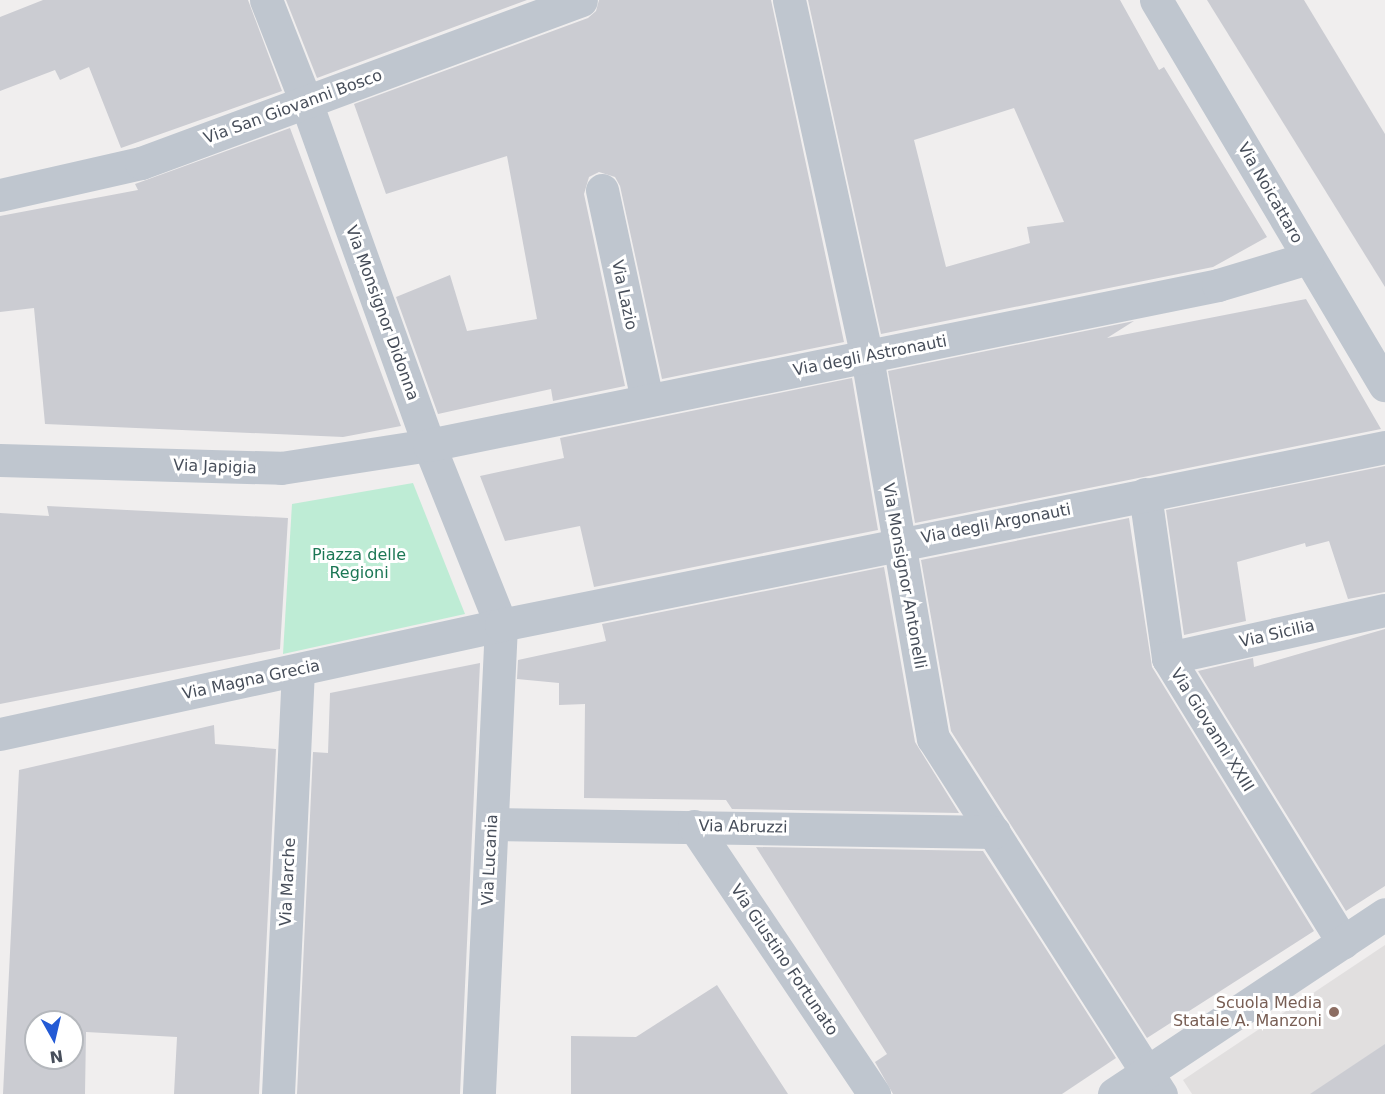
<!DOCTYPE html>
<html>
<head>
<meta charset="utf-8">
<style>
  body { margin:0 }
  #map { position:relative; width:1385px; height:1094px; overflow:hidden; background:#f0eeee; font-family:"DejaVu Sans",sans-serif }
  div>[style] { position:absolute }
  .education>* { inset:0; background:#e1dfdf }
  .green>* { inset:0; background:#beecd5 }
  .building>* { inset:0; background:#cbccd2 }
  .minor>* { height:33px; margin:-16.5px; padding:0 16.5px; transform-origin:16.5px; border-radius:16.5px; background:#bfc6cf }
  .dots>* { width:16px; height:16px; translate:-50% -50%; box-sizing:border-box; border:3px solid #fff; border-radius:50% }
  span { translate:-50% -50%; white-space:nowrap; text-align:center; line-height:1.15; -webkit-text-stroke:6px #fff; paint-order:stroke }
  .street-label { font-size:16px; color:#474e5a }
  .park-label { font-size:16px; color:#1c7755 }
  .education-label { font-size:16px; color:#785e54 }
  .right { translate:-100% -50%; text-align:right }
  .north { position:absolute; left:24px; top:1010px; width:60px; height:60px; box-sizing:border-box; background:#fff; border:2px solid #b5b8bd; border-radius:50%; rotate:172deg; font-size:16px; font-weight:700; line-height:24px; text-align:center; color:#474e5a }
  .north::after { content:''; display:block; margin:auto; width:21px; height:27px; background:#235ad5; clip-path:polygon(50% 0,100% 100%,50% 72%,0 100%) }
</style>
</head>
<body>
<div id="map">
  <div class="education">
    <i style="clip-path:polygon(1385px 945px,1385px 1094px,1192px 1094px,1183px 1080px)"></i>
  </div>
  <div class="green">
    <i style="clip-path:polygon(413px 483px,465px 614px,283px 654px,292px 504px)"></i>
  </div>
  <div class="building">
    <i style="clip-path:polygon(43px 0,248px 0,282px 91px,121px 148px,89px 67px,60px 80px,55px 70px,0 91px,0 17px)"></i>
    <i style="clip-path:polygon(286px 0,527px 0,317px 78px)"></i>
    <i style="clip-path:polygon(599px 0,771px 0,844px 342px,662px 379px,620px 186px,615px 177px,599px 172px,589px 177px,584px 194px,625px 386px,553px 401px,551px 389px,438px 414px,396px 297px,450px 275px,467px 331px,537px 319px,507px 156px,386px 194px,354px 104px,588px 18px,596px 11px)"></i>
    <i style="clip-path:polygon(evenodd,808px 0,1120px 0,1159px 70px,1164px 67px,1267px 237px,1213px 267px,881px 334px,808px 0,1014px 108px,1064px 222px,1027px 227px,1030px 243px,946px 267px,914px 140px,1014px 108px)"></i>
    <i style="clip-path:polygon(1207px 0,1304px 0,1385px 134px,1385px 287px)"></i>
    <i style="clip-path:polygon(290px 128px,401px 426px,343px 437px,45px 424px,34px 308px,0 312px,0 216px,138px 190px,135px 184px)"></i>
    <i style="clip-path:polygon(1306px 299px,1381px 429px,915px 523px,888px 371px,1134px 321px,1107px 338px)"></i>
    <i style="clip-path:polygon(852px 378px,878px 530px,594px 587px,580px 526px,505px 541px,480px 476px,564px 458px,560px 438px)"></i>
    <i style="clip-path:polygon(1385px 466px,1385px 592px,1348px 599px,1329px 541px,1306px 547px,1305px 543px,1237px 562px,1246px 621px,1184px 635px,1166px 510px)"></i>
    <i style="clip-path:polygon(47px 506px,288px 518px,280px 649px,0 704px,0 513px,49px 516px)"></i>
    <i style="clip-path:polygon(1129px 518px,1152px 667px,1314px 931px,1147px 1038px,951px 731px,921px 560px)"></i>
    <i style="clip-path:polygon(884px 567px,915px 742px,959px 813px,732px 809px,726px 800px,584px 798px,585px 704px,559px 705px,559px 683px,517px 679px,518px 660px,606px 641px,602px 624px)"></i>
    <i style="clip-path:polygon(1385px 629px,1385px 886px,1346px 911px,1198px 671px,1253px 658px,1254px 667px)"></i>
    <i style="clip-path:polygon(480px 663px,460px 1094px,297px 1094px,313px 752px,328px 753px,330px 693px)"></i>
    <i style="clip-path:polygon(evenodd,214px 725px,215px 744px,276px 749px,259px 1094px,174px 1094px,177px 1037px,86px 1032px,85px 1094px,3px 1094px,19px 770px,214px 725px,36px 1022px,72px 1022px,72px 1058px,36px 1058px,36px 1022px)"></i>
    <i style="clip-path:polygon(756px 847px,983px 851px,1116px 1058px,1062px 1094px,893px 1094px,875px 1062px,887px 1054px)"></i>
    <i style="clip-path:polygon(717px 985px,788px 1094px,571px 1094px,571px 1036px,636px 1037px)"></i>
    <i style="clip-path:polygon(1385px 1044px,1385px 1094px,1310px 1094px)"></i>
  </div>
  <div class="minor">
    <i style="left:266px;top:0;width:110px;rotate:68.6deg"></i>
    <i style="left:306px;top:102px;width:364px;rotate:70.3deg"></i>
    <i style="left:429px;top:445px;width:194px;rotate:68.2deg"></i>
    <i style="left:501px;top:625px;width:470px;rotate:92.7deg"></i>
    <i style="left:789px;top:0;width:365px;rotate:77.7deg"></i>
    <i style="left:867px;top:357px;width:387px;rotate:80.2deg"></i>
    <i style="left:933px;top:738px;width:423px;rotate:57.4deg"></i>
    <i style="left:1156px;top:0;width:448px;rotate:59.3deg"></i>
    <i style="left:602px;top:190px;width:215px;rotate:77.9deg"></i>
    <i style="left:0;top:195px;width:145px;rotate:-12.8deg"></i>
    <i style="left:141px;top:163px;width:469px;rotate:-20.3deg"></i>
    <i style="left:0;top:460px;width:281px;rotate:1.6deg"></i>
    <i style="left:281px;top:468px;width:150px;rotate:-8.8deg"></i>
    <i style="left:429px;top:445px;width:805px;rotate:-11.46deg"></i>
    <i style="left:1218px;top:285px;width:94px;rotate:-16.7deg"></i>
    <i style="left:1145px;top:494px;width:166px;rotate:82deg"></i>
    <i style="left:1168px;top:658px;width:334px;rotate:58.4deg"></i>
    <i style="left:1168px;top:658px;width:222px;rotate:-12.5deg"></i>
    <i style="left:0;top:734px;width:513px;rotate:-12.27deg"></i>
    <i style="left:501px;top:625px;width:902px;rotate:-11.38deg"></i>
    <i style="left:492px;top:824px;width:502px;rotate:0.91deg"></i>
    <i style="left:694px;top:826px;width:323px;rotate:56.1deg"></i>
    <i style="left:278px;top:1094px;width:424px;rotate:-87.3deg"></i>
    <i style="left:1114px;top:1094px;width:325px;rotate:-33.6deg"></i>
  </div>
  <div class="dots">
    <i style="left:1334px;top:1012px;background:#8d6e63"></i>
  </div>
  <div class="street-label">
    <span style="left:293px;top:107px;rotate:-20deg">Via San Giovanni Bosco</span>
    <span style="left:1270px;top:193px;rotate:60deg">Via Noicattaro</span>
    <span style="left:624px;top:295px;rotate:78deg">Via Lazio</span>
    <span style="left:382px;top:313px;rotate:70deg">Via Monsignor Didonna</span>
    <span style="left:870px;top:356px;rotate:-11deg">Via degli Astronauti</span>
    <span style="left:215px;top:467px;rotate:2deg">Via Japigia</span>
    <span style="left:996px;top:524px;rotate:-11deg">Via degli Argonauti</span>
    <span style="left:904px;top:576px;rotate:80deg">Via Monsignor Antonelli</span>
    <span style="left:1277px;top:634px;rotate:-13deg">Via Sicilia</span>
    <span style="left:251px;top:680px;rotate:-12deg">Via Magna Grecia</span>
    <span style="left:1212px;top:730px;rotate:58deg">Via Giovanni XXIII</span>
    <span style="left:743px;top:827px;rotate:1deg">Via Abruzzi</span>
    <span style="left:490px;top:860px;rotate:-87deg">Via Lucania</span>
    <span style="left:288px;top:882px;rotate:-87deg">Via Marche</span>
    <span style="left:784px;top:960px;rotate:56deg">Via Giustino Fortunato</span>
  </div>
  <div class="park-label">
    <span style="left:359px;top:564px">Piazza delle<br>Regioni</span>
  </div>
  <div class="education-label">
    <span class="right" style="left:1322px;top:1012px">Scuola Media<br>Statale A. Manzoni</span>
  </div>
  <div class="north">N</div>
</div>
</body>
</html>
